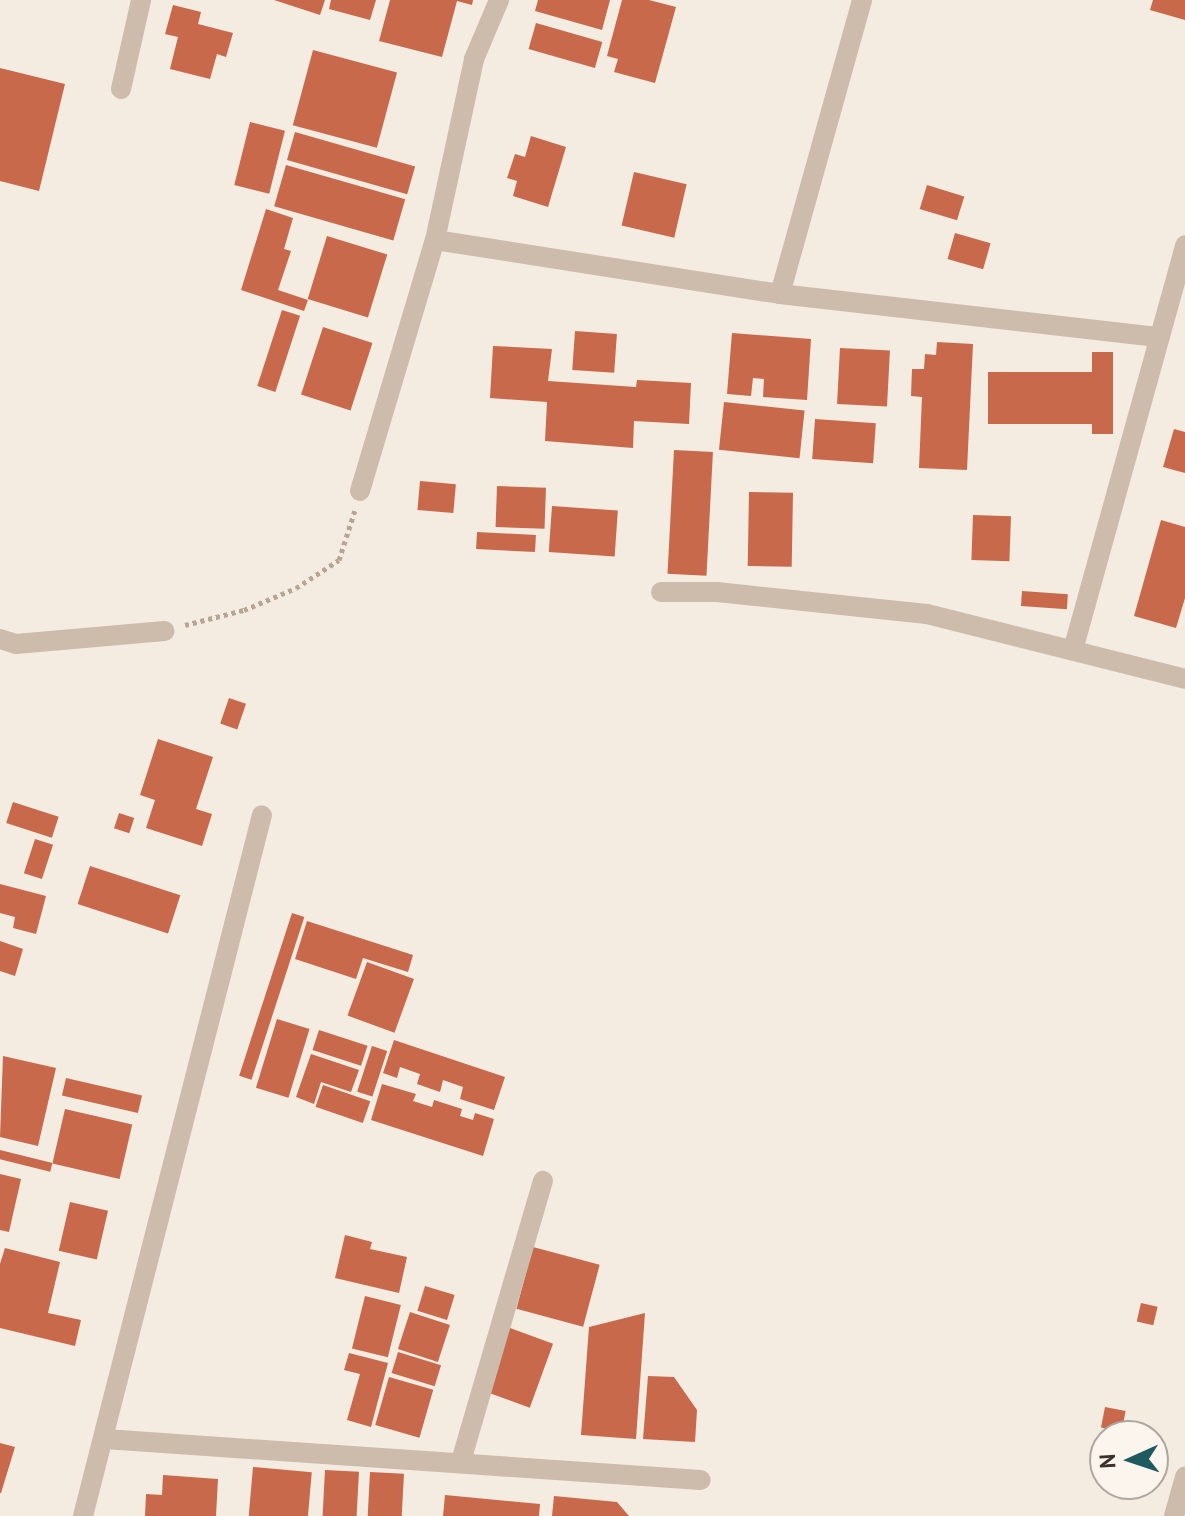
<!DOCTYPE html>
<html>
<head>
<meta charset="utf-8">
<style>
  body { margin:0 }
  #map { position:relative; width:1185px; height:1516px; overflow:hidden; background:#f4ebe1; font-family:"PT Sans",sans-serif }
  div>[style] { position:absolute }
  .building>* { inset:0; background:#c8694b; transform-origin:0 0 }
  .path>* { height:5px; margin-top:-2.5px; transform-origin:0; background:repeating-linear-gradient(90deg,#b9a596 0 4px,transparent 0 8px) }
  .minor>* { height:20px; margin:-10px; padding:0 10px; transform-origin:10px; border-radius:10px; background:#cdbbac }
  .tertiary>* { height:20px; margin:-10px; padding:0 10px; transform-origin:10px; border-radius:10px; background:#cdbbac }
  span { translate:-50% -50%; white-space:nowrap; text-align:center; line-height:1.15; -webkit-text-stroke:8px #fbf5ee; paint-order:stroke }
  .north { position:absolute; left:1089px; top:1420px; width:80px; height:80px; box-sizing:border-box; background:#fbf5ee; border:2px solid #aea6a0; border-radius:50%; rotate:267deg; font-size:22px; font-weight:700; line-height:32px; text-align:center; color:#3b302b }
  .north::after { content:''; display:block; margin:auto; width:28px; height:36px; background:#1f5a5e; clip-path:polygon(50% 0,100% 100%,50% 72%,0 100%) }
</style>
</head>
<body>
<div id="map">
  <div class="building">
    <i style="clip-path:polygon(274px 0,325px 0,320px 15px)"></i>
    <i style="clip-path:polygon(331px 0,376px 0,370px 20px,329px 9px)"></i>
    <i style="clip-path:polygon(390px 0,473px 0,472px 5px,457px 1px,442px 57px,379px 41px)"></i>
    <i style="clip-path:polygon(538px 0,610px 0,602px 30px,535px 11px)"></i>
    <i style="clip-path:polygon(622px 0,649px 0,676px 7px,655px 83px,614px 72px,618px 59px,607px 56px)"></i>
    <i style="clip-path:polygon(1153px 0,1185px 0,1185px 20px,1150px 10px)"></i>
    <i style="clip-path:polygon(173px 5px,201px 12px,198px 24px,233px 33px,226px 57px,217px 54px,210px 79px,170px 69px,178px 37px,165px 34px)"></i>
    <i style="left:536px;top:23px;width:69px;height:27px;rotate:16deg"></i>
    <i style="left:313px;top:50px;width:87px;height:78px;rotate:15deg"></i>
    <i style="clip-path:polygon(0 68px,65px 84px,39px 191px,0 181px)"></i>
    <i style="left:250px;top:122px;width:36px;height:65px;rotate:14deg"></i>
    <i style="left:295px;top:132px;width:125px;height:29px;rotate:16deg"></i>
    <i style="clip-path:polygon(531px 136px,566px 147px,548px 207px,513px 196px,517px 181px,507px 178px,515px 154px,525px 157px)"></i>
    <i style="left:286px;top:165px;width:124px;height:43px;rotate:16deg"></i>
    <i style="left:634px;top:172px;width:54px;height:55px;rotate:13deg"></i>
    <i style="left:927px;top:185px;width:39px;height:25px;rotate:17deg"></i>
    <i style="clip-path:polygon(266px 209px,293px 218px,284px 249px,291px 251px,278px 290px,308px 300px,304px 311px,241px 290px)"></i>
    <i style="left:955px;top:233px;width:37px;height:27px;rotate:16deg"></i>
    <i style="left:327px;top:236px;width:63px;height:66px;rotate:17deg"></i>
    <i style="left:282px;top:310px;width:19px;height:80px;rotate:18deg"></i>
    <i style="left:323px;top:327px;width:52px;height:71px;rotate:18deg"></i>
    <i style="left:575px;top:331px;width:42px;height:39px;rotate:4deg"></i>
    <i style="clip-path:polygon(732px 333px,811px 339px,807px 400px,763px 397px,764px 379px,753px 378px,751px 396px,727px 394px)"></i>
    <i style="clip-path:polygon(937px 342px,973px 344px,967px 470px,919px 468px,922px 397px,911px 396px,912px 369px,924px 369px,925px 354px,936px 355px)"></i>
    <i style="clip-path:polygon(493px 346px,552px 349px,548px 381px,636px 387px,637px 380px,691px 383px,689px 424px,634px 421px,633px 448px,545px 441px,547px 402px,490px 398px)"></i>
    <i style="left:840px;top:348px;width:50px;height:56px;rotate:3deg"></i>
    <i style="clip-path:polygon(1092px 352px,1113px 352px,1113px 434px,1092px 434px,1092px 424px,988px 424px,988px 372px,1092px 372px)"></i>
    <i style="left:724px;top:402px;width:81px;height:48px;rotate:6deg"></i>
    <i style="left:815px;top:419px;width:61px;height:40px;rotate:4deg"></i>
    <i style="clip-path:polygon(1174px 429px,1185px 432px,1185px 473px,1163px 467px)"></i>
    <i style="left:674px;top:450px;width:39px;height:124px;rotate:3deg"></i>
    <i style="left:420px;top:481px;width:36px;height:29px;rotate:5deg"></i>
    <i style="left:497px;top:486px;width:49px;height:41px;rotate:2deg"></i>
    <i style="left:749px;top:492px;width:44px;height:74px;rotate:1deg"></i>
    <i style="left:552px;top:506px;width:66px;height:46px;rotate:4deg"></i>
    <i style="left:973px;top:515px;width:38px;height:45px;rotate:2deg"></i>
    <i style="clip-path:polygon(1161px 520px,1185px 527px,1185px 598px,1176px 628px,1134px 616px)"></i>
    <i style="left:477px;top:532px;width:59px;height:17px;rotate:3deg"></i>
    <i style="left:1022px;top:591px;width:46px;height:15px;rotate:4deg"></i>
    <i style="left:229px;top:698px;width:18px;height:27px;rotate:19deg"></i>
    <i style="clip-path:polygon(158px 739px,213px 757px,196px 809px,212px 814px,202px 846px,146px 828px,155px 800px,140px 795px)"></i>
    <i style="left:13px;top:802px;width:48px;height:22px;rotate:18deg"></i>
    <i style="left:119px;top:813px;width:16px;height:16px;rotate:18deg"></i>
    <i style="left:35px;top:839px;width:19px;height:36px;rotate:18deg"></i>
    <i style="left:90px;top:866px;width:95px;height:40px;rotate:18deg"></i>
    <i style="clip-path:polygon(0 884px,46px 896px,36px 934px,13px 928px,15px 917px,0 913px)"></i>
    <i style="left:292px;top:913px;width:13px;height:171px;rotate:18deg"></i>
    <i style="clip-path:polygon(307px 921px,413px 955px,408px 972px,363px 958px,356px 979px,295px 959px)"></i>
    <i style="clip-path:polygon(0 941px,23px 949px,15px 976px,0 971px)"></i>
    <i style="left:367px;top:962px;width:50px;height:57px;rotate:20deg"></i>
    <i style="left:277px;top:1019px;width:34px;height:72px;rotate:17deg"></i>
    <i style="left:319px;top:1030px;width:51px;height:21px;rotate:18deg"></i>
    <i style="clip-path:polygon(394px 1040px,505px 1077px,494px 1110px,460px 1099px,463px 1087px,443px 1080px,440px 1092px,417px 1084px,420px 1074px,400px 1067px,397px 1078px,383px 1073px)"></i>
    <i style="left:372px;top:1046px;width:16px;height:48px;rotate:18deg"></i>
    <i style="clip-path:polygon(311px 1054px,359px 1070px,351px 1092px,321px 1082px,314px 1104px,296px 1097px)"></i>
    <i style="clip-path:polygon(3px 1056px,56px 1068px,38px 1146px,0 1137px)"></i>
    <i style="left:66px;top:1078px;width:78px;height:18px;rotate:13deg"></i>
    <i style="clip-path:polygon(382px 1084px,416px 1094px,413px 1101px,432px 1107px,434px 1100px,462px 1109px,460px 1116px,473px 1120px,475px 1113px,494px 1119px,483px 1156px,371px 1120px)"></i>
    <i style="left:323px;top:1085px;width:50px;height:23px;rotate:19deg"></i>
    <i style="left:65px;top:1109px;width:69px;height:56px;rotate:13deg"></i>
    <i style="left:0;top:1150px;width:54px;height:9px;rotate:14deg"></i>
    <i style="clip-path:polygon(0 1174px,21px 1179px,9px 1232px,0 1230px)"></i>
    <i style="left:70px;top:1202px;width:39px;height:50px;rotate:13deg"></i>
    <i style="clip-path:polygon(345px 1235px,372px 1242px,370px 1249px,407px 1257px,399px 1293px,335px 1278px)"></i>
    <i style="left:533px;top:1247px;width:69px;height:64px;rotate:15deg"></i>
    <i style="clip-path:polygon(5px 1248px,60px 1262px,48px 1313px,81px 1320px,75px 1346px,0 1328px,0 1264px)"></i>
    <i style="left:425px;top:1286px;width:31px;height:26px;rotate:17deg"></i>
    <i style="left:365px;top:1296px;width:37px;height:54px;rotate:14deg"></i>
    <i style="left:1141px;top:1303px;width:17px;height:19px;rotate:13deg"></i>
    <i style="left:410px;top:1312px;width:42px;height:39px;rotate:18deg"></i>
    <i style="clip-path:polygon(645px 1313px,636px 1439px,581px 1435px,589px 1327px)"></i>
    <i style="left:507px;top:1327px;width:49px;height:68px;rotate:20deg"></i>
    <i style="left:398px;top:1352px;width:45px;height:22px;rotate:17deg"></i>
    <i style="clip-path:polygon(349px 1353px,388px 1363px,371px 1427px,347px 1420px,360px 1374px,344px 1370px)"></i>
    <i style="clip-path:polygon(648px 1376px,674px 1377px,697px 1410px,695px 1442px,643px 1439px)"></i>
    <i style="left:389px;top:1377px;width:46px;height:50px;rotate:16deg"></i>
    <i style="left:1105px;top:1407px;width:21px;height:21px;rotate:11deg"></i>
    <i style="clip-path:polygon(0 1443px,15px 1447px,1px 1493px,0 1493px)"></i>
    <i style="left:253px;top:1467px;width:59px;height:49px;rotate:5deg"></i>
    <i style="left:325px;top:1470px;width:34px;height:46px;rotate:3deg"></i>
    <i style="left:370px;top:1472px;width:34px;height:44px;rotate:3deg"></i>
    <i style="clip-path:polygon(163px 1475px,218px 1479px,216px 1516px,145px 1516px,146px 1494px,162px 1495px)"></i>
    <i style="clip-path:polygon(445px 1495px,540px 1504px,539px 1516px,443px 1516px)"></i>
    <i style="clip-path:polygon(554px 1496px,617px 1502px,629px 1516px,552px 1516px)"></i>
  </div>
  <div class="path">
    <i style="left:185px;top:625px;width:61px;rotate:-14.3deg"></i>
    <i style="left:244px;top:610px;width:56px;rotate:-22.9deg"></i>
    <i style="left:296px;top:588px;width:51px;rotate:-33.1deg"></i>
    <i style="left:339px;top:560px;width:52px;rotate:-72.3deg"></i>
  </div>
  <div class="minor">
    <i style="left:121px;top:89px;width:91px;rotate:-77.3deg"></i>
    <i style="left:435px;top:240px;width:349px;rotate:8.9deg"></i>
    <i style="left:780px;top:294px;width:382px;rotate:6.5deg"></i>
    <i style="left:780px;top:294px;width:305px;rotate:-74.4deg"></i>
    <i style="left:360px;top:491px;width:262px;rotate:-73.4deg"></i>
    <i style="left:435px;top:240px;width:185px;rotate:-77.8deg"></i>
    <i style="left:474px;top:59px;width:64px;rotate:-67deg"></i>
    <i style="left:661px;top:592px;width:56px"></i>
    <i style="left:717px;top:592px;width:211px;rotate:6deg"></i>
    <i style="left:927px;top:614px;width:266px;rotate:14.1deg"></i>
    <i style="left:0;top:639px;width:17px;rotate:17deg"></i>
    <i style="left:16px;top:644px;width:149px;rotate:-5deg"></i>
    <i style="left:1073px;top:650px;width:420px;rotate:-74.5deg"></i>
    <i style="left:105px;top:1439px;width:597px;rotate:3.94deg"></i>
    <i style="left:461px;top:1461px;width:292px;rotate:-73.7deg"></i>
    <i style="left:83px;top:1516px;width:723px;rotate:-75.68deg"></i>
  </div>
  <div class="tertiary">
    <i style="left:1174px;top:1516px;width:41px;rotate:-74.2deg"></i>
  </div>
  <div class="north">N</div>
</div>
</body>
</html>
